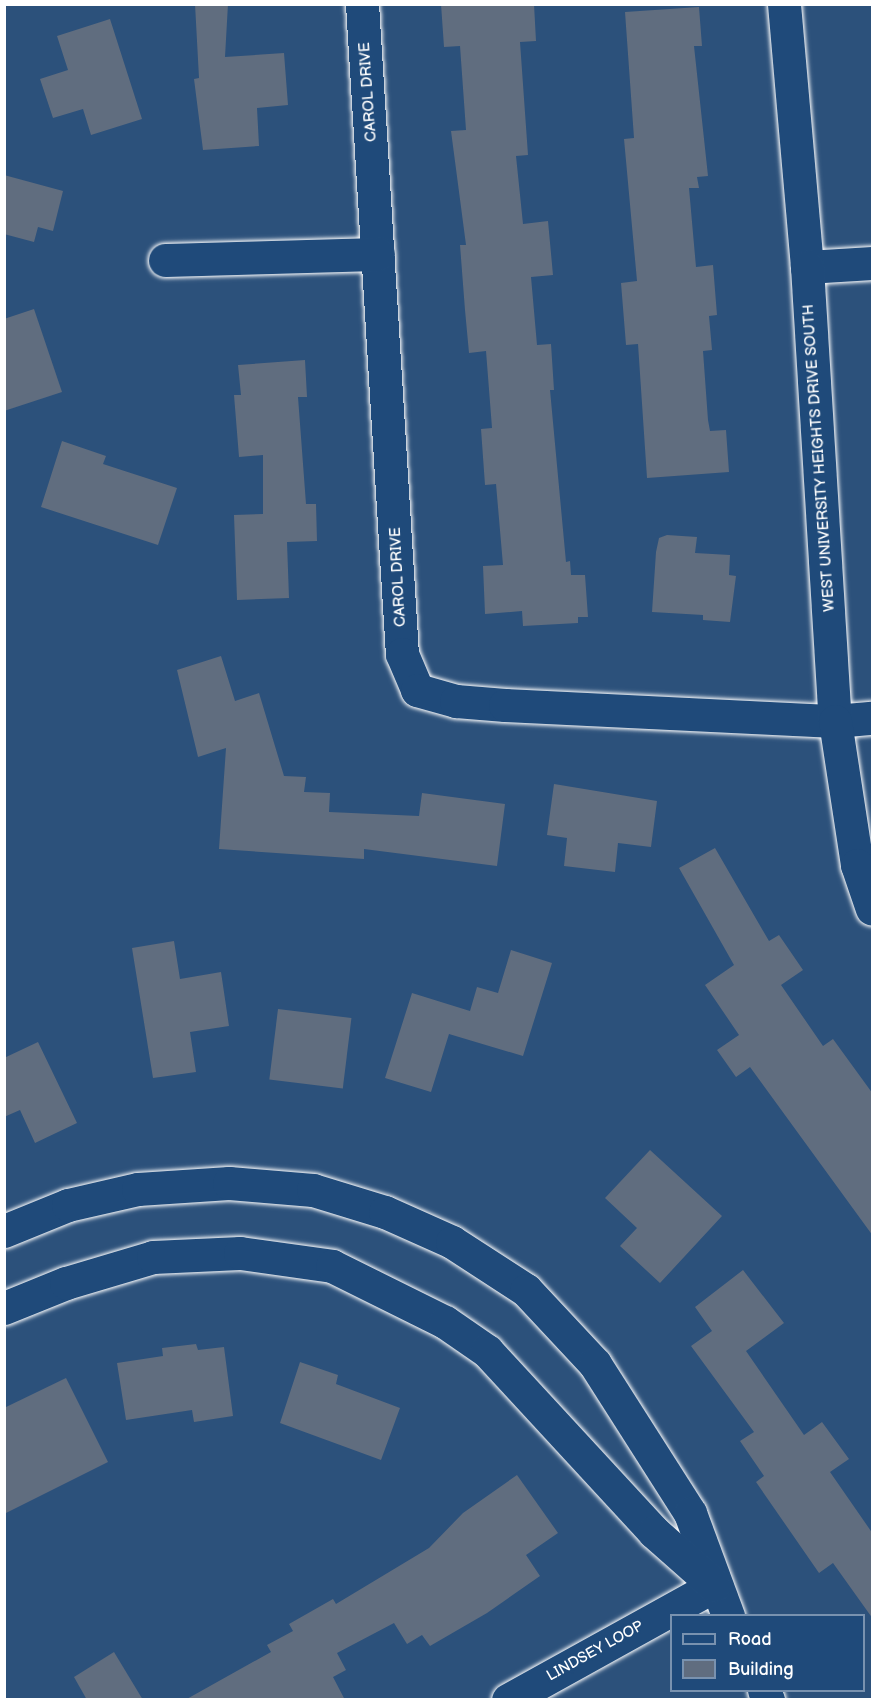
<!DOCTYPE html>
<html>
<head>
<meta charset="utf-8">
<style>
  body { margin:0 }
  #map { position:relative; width:877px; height:1704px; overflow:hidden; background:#2c517b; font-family:"Balsamiq Sans",sans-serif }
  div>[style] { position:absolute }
  .building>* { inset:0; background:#606d7f; transform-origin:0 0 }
  .roads { filter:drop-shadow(0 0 2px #fff) drop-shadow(0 0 2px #fff) }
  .street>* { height:33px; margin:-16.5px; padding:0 16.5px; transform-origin:16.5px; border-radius:16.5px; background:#1f4a7a }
  .secondary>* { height:33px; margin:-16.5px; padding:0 16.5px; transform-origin:16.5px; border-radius:16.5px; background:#1f4a7a }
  span { translate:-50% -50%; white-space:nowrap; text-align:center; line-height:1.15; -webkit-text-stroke:5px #1f4a7a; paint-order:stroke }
  .street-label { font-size:15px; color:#fff }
  .frame { position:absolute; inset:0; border:6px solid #fff; pointer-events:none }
  .legend { position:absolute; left:670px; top:1614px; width:195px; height:78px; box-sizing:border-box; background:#1f4a7a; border:2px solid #7992af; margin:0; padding:8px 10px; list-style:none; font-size:18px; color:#fff }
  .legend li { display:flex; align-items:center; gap:12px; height:30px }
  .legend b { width:30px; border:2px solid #7992af }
</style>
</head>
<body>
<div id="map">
  <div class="building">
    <i style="clip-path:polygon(195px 4px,228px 4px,225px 57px,284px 53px,288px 105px,257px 108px,259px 146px,203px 150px,194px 79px,199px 78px)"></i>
    <i style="clip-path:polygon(441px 4px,534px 4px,536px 41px,520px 42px,528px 155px,516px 156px,523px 224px,548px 221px,553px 275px,531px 277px,537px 345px,551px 344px,554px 390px,550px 390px,566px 562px,570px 561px,571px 575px,585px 575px,588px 617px,578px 617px,578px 623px,523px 626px,522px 611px,485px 614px,483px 566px,503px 565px,496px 484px,485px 485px,481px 429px,492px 428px,486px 351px,469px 353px,465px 310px,460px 245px,466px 245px,451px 131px,466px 130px,460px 46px,444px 47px)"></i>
    <i style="clip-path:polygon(699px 7px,702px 46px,694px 46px,708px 176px,697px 177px,699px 188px,689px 188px,696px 267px,713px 265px,717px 315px,709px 316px,712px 350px,703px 351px,708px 420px,710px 431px,726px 430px,729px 472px,647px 478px,638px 344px,626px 345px,621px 283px,637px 281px,624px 139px,634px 138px,625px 12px)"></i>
    <i style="clip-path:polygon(110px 19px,142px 119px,91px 135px,83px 109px,53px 118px,40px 79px,68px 70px,57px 36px)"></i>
    <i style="clip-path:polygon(4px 175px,63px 191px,53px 231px,38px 227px,34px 242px,4px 234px)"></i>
    <i style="clip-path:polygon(34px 309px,62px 392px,4px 411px,4px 319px)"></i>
    <i style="clip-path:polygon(305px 360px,307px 397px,298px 397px,306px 504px,316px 504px,317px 541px,287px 542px,289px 598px,237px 600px,234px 515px,263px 514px,263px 455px,239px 457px,234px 395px,241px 395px,238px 365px)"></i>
    <i style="clip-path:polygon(62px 441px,106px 456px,103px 464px,177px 488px,158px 545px,41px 507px)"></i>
    <i style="clip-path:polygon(667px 535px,697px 537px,695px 553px,730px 555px,729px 575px,736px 576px,730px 622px,703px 620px,703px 615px,652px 612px,656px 552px,659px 538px)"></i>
    <i style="clip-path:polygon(221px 656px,235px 701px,259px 693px,284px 776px,306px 777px,304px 792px,330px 793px,329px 812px,419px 816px,422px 793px,505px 804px,497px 866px,364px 849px,364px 859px,219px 849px,226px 748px,198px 757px,177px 670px)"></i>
    <i style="clip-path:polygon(554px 784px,657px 801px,651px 847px,618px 843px,615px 872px,564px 866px,567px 838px,547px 835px)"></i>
    <i style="clip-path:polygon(715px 848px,769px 941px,779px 935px,803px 970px,781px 985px,823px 1046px,833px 1039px,873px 1094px,873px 1236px,750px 1067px,736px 1077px,717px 1050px,739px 1035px,705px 985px,734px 965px,679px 868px)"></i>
    <i style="clip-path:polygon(174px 941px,180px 979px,221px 972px,229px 1026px,190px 1032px,196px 1072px,153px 1078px,132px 948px)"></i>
    <i style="clip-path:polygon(511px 950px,552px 963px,523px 1056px,449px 1034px,431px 1092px,385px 1078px,412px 993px,470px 1011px,477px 987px,498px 993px)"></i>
    <i style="left:278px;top:1009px;width:74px;height:71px;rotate:7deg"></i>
    <i style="clip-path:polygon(38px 1042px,77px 1123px,35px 1143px,20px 1110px,4px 1117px,4px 1058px)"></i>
    <i style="clip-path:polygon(650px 1150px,722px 1216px,660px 1283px,620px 1246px,637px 1228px,605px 1198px)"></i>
    <i style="clip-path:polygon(743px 1270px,784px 1323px,746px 1351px,804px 1435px,822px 1422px,849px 1459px,830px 1472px,873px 1534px,873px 1619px,833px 1563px,819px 1573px,756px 1482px,764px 1476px,740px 1441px,754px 1432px,691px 1346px,712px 1331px,695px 1307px)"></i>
    <i style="clip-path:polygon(196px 1344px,198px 1350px,224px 1347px,233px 1416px,194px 1422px,192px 1410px,126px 1420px,117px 1363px,163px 1356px,162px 1348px)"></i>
    <i style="clip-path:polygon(300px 1362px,338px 1375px,336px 1384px,400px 1408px,381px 1460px,280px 1423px)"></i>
    <i style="clip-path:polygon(66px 1378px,108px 1462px,4px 1514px,4px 1408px)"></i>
    <i style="clip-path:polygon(517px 1475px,558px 1533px,526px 1555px,540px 1576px,487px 1613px,430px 1646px,422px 1635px,407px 1644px,394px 1623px,337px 1653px,346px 1670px,333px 1677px,345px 1700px,185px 1700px,271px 1652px,267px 1645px,293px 1631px,289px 1624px,333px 1599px,336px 1604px,429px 1548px,463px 1513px)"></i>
    <i style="clip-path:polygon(114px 1652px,143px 1700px,87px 1700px,74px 1677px)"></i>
  </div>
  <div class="roads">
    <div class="street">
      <i style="left:362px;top:4px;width:651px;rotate:86.48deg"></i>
      <i style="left:402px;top:654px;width:39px;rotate:67deg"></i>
      <i style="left:417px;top:690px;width:41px;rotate:15.8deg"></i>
      <i style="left:456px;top:701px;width:49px;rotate:4.7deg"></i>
      <i style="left:505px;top:705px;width:330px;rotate:2.8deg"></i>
      <i style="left:835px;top:721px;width:37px;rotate:-5deg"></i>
      <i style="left:165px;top:260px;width:213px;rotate:-1.6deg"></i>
      <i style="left:807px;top:267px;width:65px;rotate:-3.5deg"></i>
      <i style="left:508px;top:1700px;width:235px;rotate:-29deg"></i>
    </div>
    <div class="secondary">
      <i style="left:784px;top:4px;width:264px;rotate:85deg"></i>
      <i style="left:807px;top:267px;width:455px;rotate:86.5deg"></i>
      <i style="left:835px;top:721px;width:146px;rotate:81.3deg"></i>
      <i style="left:857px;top:865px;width:46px;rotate:71.2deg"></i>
      <i style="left:4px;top:1231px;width:69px;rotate:-22.1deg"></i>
      <i style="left:68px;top:1205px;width:72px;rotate:-12.9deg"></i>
      <i style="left:138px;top:1189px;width:91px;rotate:-3.8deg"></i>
      <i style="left:229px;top:1183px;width:84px;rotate:4.8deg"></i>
      <i style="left:313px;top:1190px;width:75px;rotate:17deg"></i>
      <i style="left:385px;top:1212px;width:73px;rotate:24.1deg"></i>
      <i style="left:452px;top:1242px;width:88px;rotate:33deg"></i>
      <i style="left:526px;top:1290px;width:101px;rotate:47deg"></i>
      <i style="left:595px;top:1364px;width:177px;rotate:57.5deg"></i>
      <i style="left:690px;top:1513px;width:110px;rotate:69.7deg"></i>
      <i style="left:4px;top:1308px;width:67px;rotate:-22deg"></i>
      <i style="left:66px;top:1283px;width:91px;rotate:-16.6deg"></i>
      <i style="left:153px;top:1257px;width:87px;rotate:-2.6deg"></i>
      <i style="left:240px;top:1253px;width:93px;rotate:8deg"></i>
      <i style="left:332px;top:1266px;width:126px;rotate:26.4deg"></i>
      <i style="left:445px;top:1322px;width:51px;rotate:34.6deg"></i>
      <i style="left:487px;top:1351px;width:246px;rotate:47.3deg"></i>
      <i style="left:654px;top:1532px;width:80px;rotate:41.5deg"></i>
      <i style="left:764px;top:1690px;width:11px;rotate:68deg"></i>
    </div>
  </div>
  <div class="street-label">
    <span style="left:368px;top:92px;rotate:-94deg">CAROL DRIVE</span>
    <span style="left:819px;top:458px;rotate:-94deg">WEST UNIVERSITY HEIGHTS DRIVE SOUTH</span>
    <span style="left:398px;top:577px;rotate:-93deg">CAROL DRIVE</span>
    <span style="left:595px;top:1651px;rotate:-29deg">LINDSEY LOOP</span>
  </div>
  <div class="frame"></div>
  <ul class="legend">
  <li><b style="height:8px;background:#1f4a7a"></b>Road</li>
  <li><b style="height:16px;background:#606d7f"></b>Building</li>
  </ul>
</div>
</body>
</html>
